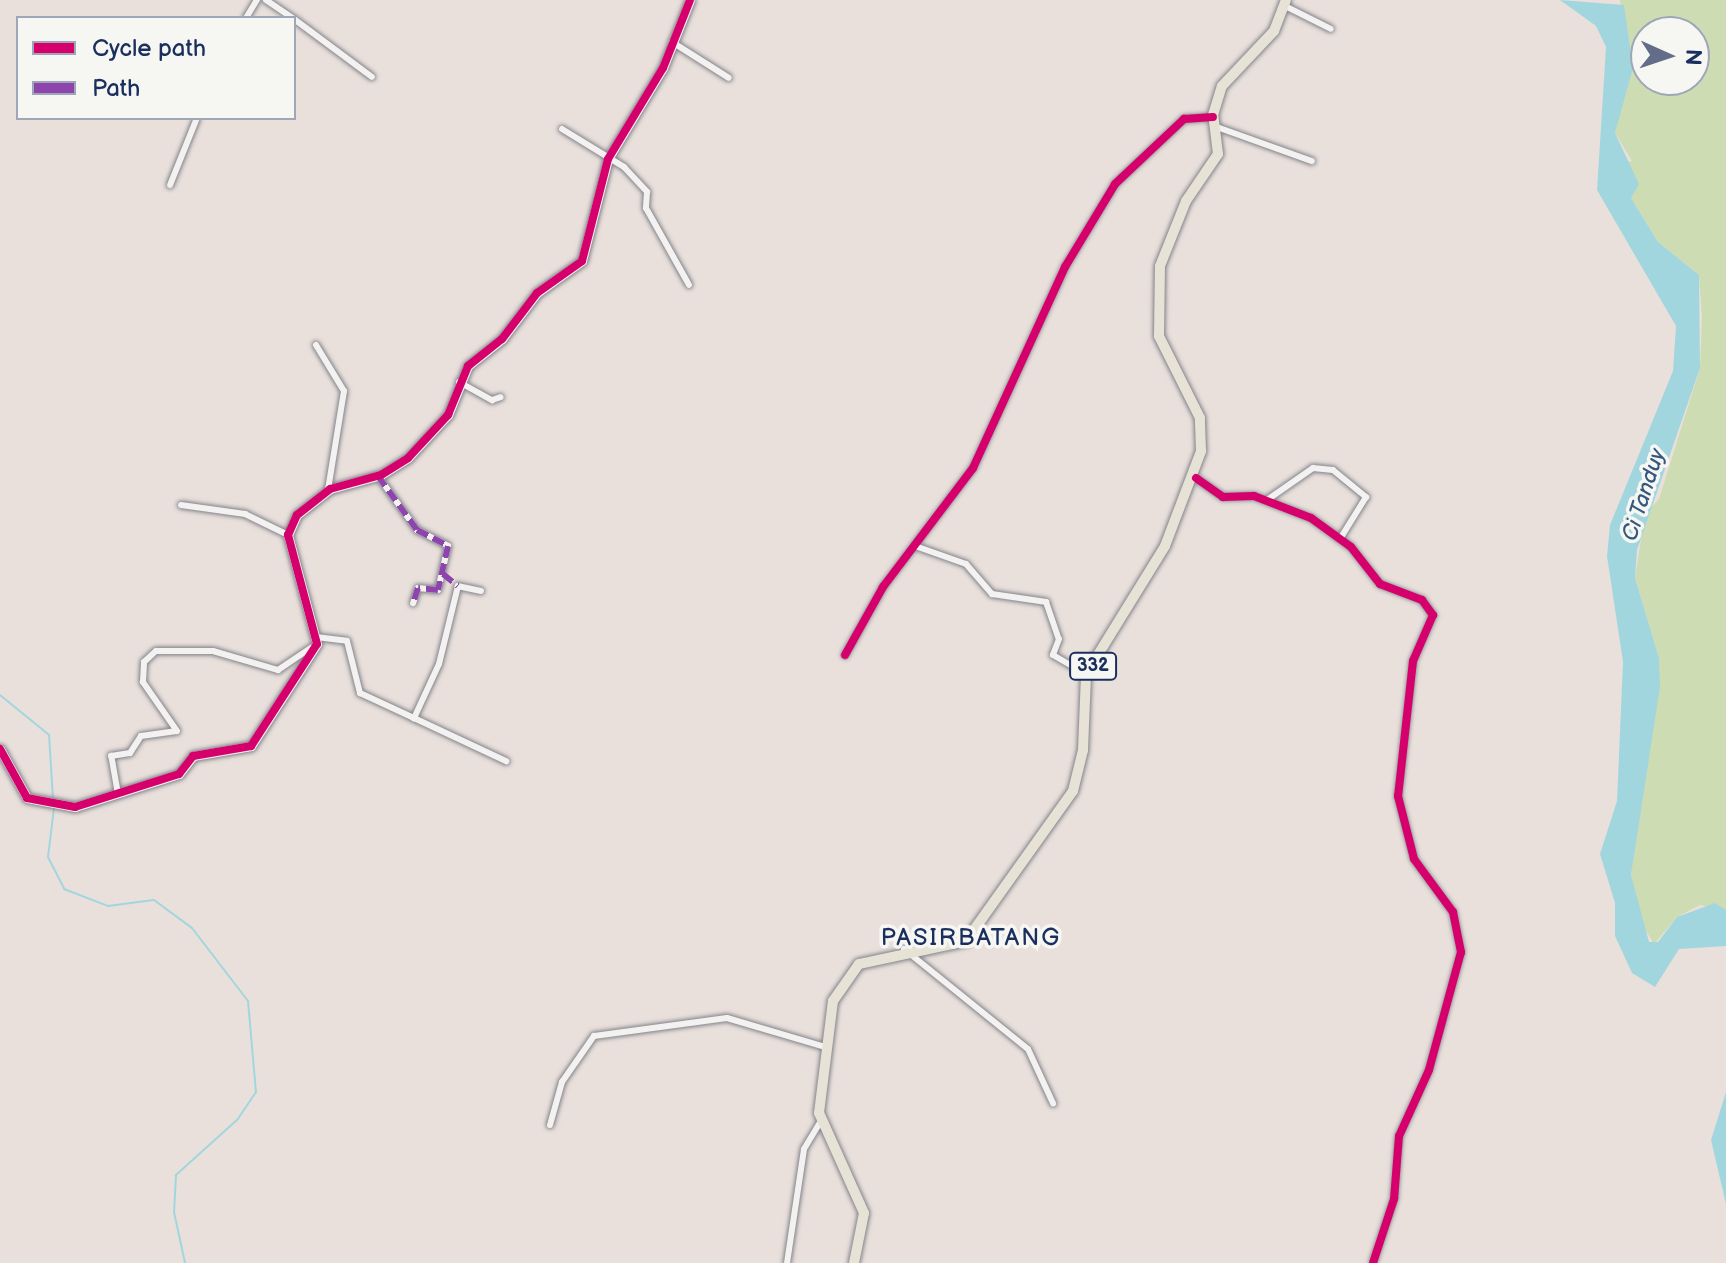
<!DOCTYPE html>
<html>
<head>
<meta charset="utf-8">
<style>
  body { margin:0 }
  #map { position:relative; width:1726px; height:1263px; overflow:hidden; background:#e9e0dc; font-family:"Balsamiq Sans",sans-serif }
  div>[style] { position:absolute }
  .green>* { inset:0; background:#cedcb3 }
  .water>* { inset:0; background:#a2d6de }
  .stream>* { height:2px; margin:-1px; padding:0 1px; transform-origin:1px; border-radius:1px; background:#a2d6de }
  .roads { filter:drop-shadow(0 0 2px #84848b) drop-shadow(0 0 2px #84848b) }
  .street>* { height:6px; margin:-3px; padding:0 3px; transform-origin:3px; border-radius:3px; background:#f3f2f0 }
  .secondary>* { height:9px; margin:-4.5px; padding:0 4.5px; transform-origin:4.5px; border-radius:4.5px; background:#f3f2f0 }
  .primary>* { height:10px; margin:-5px; padding:0 5px; transform-origin:5px; border-radius:5px; background:#e6e3d6 }
  .quiet>* { height:6px; margin-top:-3px; transform-origin:0; background:repeating-linear-gradient(90deg,#8e44ad 0 12px,transparent 0 18px) }
  .cycleway>* { height:8px; margin:-4px; padding:0 4px; transform-origin:4px; border-radius:4px; background:#d6006c }
  span { translate:-50% -50%; white-space:nowrap; text-align:center; line-height:1.15; -webkit-text-stroke:7px #f6f6f2; paint-order:stroke }
  .shield-label span { padding:2px 6px; background:#f6f6f2; border:2px solid; border-radius:6px; -webkit-text-stroke-width:0 }
  .shield-label { font-size:18px; color:#1b2f5e; font-weight:700 }
  .water-label { font-size:22px; color:#35587e; font-style:italic }
  .quarter-label { font-size:24px; color:#1b2f5e; letter-spacing:2px }
  .legend { position:absolute; left:16px; top:16px; width:280px; height:104px; box-sizing:border-box; background:#f6f6f2; border:2px solid #9ea6b7; margin:0; padding:10px 14px; list-style:none; font-size:24px; color:#1b2f5e }
  .legend li { display:flex; align-items:center; gap:16px; height:40px }
  .legend b { width:40px; border:2px solid #9ea6b7 }
  .north { position:absolute; left:1630px; top:16px; width:80px; height:80px; box-sizing:border-box; background:#f6f6f2; border:2px solid #9ea6b7; border-radius:50%; rotate:93deg; font-size:22px; font-weight:700; line-height:32px; text-align:center; color:#1b2f5e }
  .north::after { content:''; display:block; margin:auto; width:28px; height:36px; background:#636d8a; clip-path:polygon(50% 0,100% 100%,50% 72%,0 100%) }
</style>
</head>
<body>
<div id="map">
  <div class="green">
    <i style="clip-path:polygon(evenodd,1620px 0,1726px 0,1726px 910px,1700px 905px,1677px 917px,1654px 944px,1639px 919px,1631px 875px,1659px 658px,1635px 578px,1645px 514px,1659px 499px,1700px 368px,1702px 317px,1699px 275px,1658px 242px,1631px 198px,1626px 162px,1632px 161px,1615px 133px,1627px 54px,1620px 0,1646px 32px,1694px 32px,1694px 80px,1646px 80px,1646px 32px)"></i>
  </div>
  <div class="water">
    <i style="clip-path:polygon(1560px 0,1624px 5px,1633px 68px,1615px 133px,1639px 184px,1631px 198px,1658px 242px,1699px 275px,1700px 368px,1637px 550px,1635px 578px,1659px 658px,1660px 687px,1631px 875px,1649px 942px,1658px 942px,1677px 917px,1715px 903px,1726px 910px,1726px 946px,1679px 949px,1655px 987px,1632px 973px,1615px 936px,1615px 903px,1600px 854px,1617px 801px,1623px 662px,1607px 556px,1610px 525px,1673px 371px,1676px 326px,1597px 190px,1606px 47px,1596px 26px)"></i>
    <i style="clip-path:polygon(1726px 1092px,1726px 1204px,1711px 1140px)"></i>
  </div>
  <div class="stream">
    <i style="left:0;top:695px;width:63px;rotate:39.2deg"></i>
    <i style="left:49px;top:735px;width:63px;rotate:86.4deg"></i>
    <i style="left:54px;top:808px;width:49px;rotate:97deg"></i>
    <i style="left:48px;top:857px;width:36px;rotate:63deg"></i>
    <i style="left:64px;top:889px;width:47px;rotate:21.1deg"></i>
    <i style="left:108px;top:906px;width:46px;rotate:-7.4deg"></i>
    <i style="left:154px;top:900px;width:47px;rotate:36.4deg"></i>
    <i style="left:192px;top:928px;width:92px;rotate:52.5deg"></i>
    <i style="left:248px;top:1001px;width:91px;rotate:85deg"></i>
    <i style="left:256px;top:1092px;width:32px;rotate:124deg"></i>
    <i style="left:238px;top:1119px;width:84px;rotate:137.9deg"></i>
    <i style="left:176px;top:1175px;width:37px;rotate:93deg"></i>
    <i style="left:174px;top:1212px;width:52px;rotate:77.8deg"></i>
  </div>
  <div class="roads">
    <div class="street">
      <i style="left:266px;top:0;width:32px;rotate:34deg"></i>
      <i style="left:1285px;top:6px;width:51px;rotate:26.6deg"></i>
      <i style="left:246px;top:18px;width:21px;rotate:-59deg"></i>
      <i style="left:294px;top:19px;width:97px;rotate:36.6deg"></i>
      <i style="left:672px;top:42px;width:67px;rotate:32.3deg"></i>
      <i style="left:1214px;top:126px;width:104px;rotate:19.7deg"></i>
      <i style="left:562px;top:129px;width:73px;rotate:31.5deg"></i>
      <i style="left:624px;top:167px;width:34px;rotate:47deg"></i>
      <i style="left:647px;top:192px;width:16px;rotate:94deg"></i>
      <i style="left:646px;top:208px;width:88px;rotate:60.8deg"></i>
      <i style="left:170px;top:185px;width:72px;rotate:-68.1deg"></i>
      <i style="left:316px;top:345px;width:54px;rotate:58.7deg"></i>
      <i style="left:344px;top:391px;width:100px;rotate:99.2deg"></i>
      <i style="left:459px;top:382px;width:38px;rotate:29deg"></i>
      <i style="left:492px;top:400px;width:9px;rotate:-18deg"></i>
      <i style="left:378px;top:476px;width:67px;rotate:54.2deg"></i>
      <i style="left:417px;top:530px;width:35px;rotate:27deg"></i>
      <i style="left:448px;top:546px;width:45px;rotate:102.8deg"></i>
      <i style="left:438px;top:590px;width:20px;rotate:-174deg"></i>
      <i style="left:418px;top:588px;width:16px;rotate:108deg"></i>
      <i style="left:1196px;top:478px;width:33px;rotate:35deg"></i>
      <i style="left:1223px;top:497px;width:31px;rotate:-2deg"></i>
      <i style="left:1254px;top:496px;width:61px;rotate:21.1deg"></i>
      <i style="left:1311px;top:518px;width:49px;rotate:35.9deg"></i>
      <i style="left:1351px;top:547px;width:47px;rotate:51.9deg"></i>
      <i style="left:1380px;top:584px;width:45px;rotate:20.9deg"></i>
      <i style="left:1422px;top:600px;width:19px;rotate:54deg"></i>
      <i style="left:1433px;top:615px;width:50px;rotate:113.5deg"></i>
      <i style="left:1413px;top:661px;width:136px;rotate:96.3deg"></i>
      <i style="left:1398px;top:796px;width:65px;rotate:75.7deg"></i>
      <i style="left:1414px;top:859px;width:66px;rotate:53.7deg"></i>
      <i style="left:1453px;top:912px;width:41px;rotate:78.7deg"></i>
      <i style="left:1461px;top:952px;width:122px;rotate:105.2deg"></i>
      <i style="left:1429px;top:1070px;width:72px;rotate:114.4deg"></i>
      <i style="left:1399px;top:1136px;width:63px;rotate:94.5deg"></i>
      <i style="left:1394px;top:1199px;width:67px;rotate:108.2deg"></i>
      <i style="left:1267px;top:500px;width:56px;rotate:-34.8deg"></i>
      <i style="left:1313px;top:468px;width:20px;rotate:6deg"></i>
      <i style="left:1333px;top:470px;width:43px;rotate:39.3deg"></i>
      <i style="left:1366px;top:497px;width:49px;rotate:121.8deg"></i>
      <i style="left:181px;top:505px;width:65px;rotate:8deg"></i>
      <i style="left:245px;top:514px;width:48px;rotate:26deg"></i>
      <i style="left:918px;top:547px;width:51px;rotate:19.5deg"></i>
      <i style="left:966px;top:564px;width:40px;rotate:49deg"></i>
      <i style="left:992px;top:594px;width:55px;rotate:8.4deg"></i>
      <i style="left:1046px;top:602px;width:39px;rotate:71deg"></i>
      <i style="left:1059px;top:639px;width:17px;rotate:111deg"></i>
      <i style="left:1053px;top:655px;width:38px;rotate:30deg"></i>
      <i style="left:481px;top:591px;width:24px;rotate:-168deg"></i>
      <i style="left:458px;top:586px;width:80px;rotate:103.7deg"></i>
      <i style="left:439px;top:664px;width:60px;rotate:114.8deg"></i>
      <i style="left:414px;top:718px;width:102px;rotate:25.1deg"></i>
      <i style="left:316px;top:637px;width:31px;rotate:7deg"></i>
      <i style="left:347px;top:641px;width:54px;rotate:76deg"></i>
      <i style="left:360px;top:693px;width:60px;rotate:24.8deg"></i>
      <i style="left:845px;top:655px;width:78px;rotate:-60.8deg"></i>
      <i style="left:883px;top:587px;width:149px;rotate:-52.9deg"></i>
      <i style="left:973px;top:468px;width:221px;rotate:-65.4deg"></i>
      <i style="left:1065px;top:267px;width:97px;rotate:-58.9deg"></i>
      <i style="left:1115px;top:184px;width:95px;rotate:-43.3deg"></i>
      <i style="left:1184px;top:119px;width:29px;rotate:-4deg"></i>
      <i style="left:118px;top:794px;width:39px;rotate:-100deg"></i>
      <i style="left:111px;top:756px;width:19px;rotate:-9deg"></i>
      <i style="left:130px;top:753px;width:20px;rotate:-57deg"></i>
      <i style="left:141px;top:736px;width:36px;rotate:-8deg"></i>
      <i style="left:177px;top:731px;width:60px;rotate:-124.8deg"></i>
      <i style="left:143px;top:682px;width:20px;rotate:-87deg"></i>
      <i style="left:144px;top:662px;width:16px;rotate:-43deg"></i>
      <i style="left:156px;top:651px;width:57px"></i>
      <i style="left:213px;top:651px;width:68px;rotate:16.3deg"></i>
      <i style="left:278px;top:670px;width:40px;rotate:-34deg"></i>
      <i style="left:904px;top:949px;width:159px;rotate:38.9deg"></i>
      <i style="left:1028px;top:1049px;width:60px;rotate:65.2deg"></i>
      <i style="left:550px;top:1125px;width:45px;rotate:-74.4deg"></i>
      <i style="left:562px;top:1082px;width:56px;rotate:-55.2deg"></i>
      <i style="left:594px;top:1036px;width:134px;rotate:-7.7deg"></i>
      <i style="left:727px;top:1018px;width:102px;rotate:16.5deg"></i>
      <i style="left:787px;top:1263px;width:115px;rotate:-81.5deg"></i>
      <i style="left:804px;top:1149px;width:31px;rotate:-59deg"></i>
    </div>
    <div class="secondary">
      <i style="left:0;top:749px;width:56px;rotate:61.1deg"></i>
      <i style="left:27px;top:798px;width:49px;rotate:10.6deg"></i>
      <i style="left:75px;top:807px;width:109px;rotate:-17.6deg"></i>
      <i style="left:179px;top:774px;width:23px;rotate:-52deg"></i>
      <i style="left:193px;top:756px;width:59px;rotate:-9.8deg"></i>
      <i style="left:251px;top:746px;width:121px;rotate:-57.1deg"></i>
      <i style="left:317px;top:644px;width:113px;rotate:-104.9deg"></i>
      <i style="left:288px;top:535px;width:22px;rotate:-66deg"></i>
      <i style="left:297px;top:515px;width:42px;rotate:-38.2deg"></i>
      <i style="left:330px;top:489px;width:53px;rotate:-15.4deg"></i>
      <i style="left:381px;top:475px;width:32px;rotate:-32deg"></i>
      <i style="left:408px;top:458px;width:59px;rotate:-47.1deg"></i>
      <i style="left:448px;top:415px;width:53px;rotate:-67.8deg"></i>
      <i style="left:468px;top:366px;width:43px;rotate:-38.5deg"></i>
      <i style="left:502px;top:339px;width:58px;rotate:-52.7deg"></i>
      <i style="left:537px;top:293px;width:55px;rotate:-35.4deg"></i>
      <i style="left:582px;top:261px;width:105px;rotate:-75.7deg"></i>
      <i style="left:608px;top:159px;width:106px;rotate:-58.9deg"></i>
      <i style="left:663px;top:68px;width:73px;rotate:-68.3deg"></i>
    </div>
    <div class="primary">
      <i style="left:854px;top:1263px;width:51px;rotate:-78.7deg"></i>
      <i style="left:864px;top:1213px;width:110px;rotate:-114.2deg"></i>
      <i style="left:819px;top:1113px;width:113px;rotate:-82.9deg"></i>
      <i style="left:833px;top:1001px;width:45px;rotate:-54.9deg"></i>
      <i style="left:859px;top:964px;width:109px;rotate:-12.1deg"></i>
      <i style="left:966px;top:941px;width:184px;rotate:-54.5deg"></i>
      <i style="left:1073px;top:791px;width:42px;rotate:-76.3deg"></i>
      <i style="left:1083px;top:750px;width:76px;rotate:-87.7deg"></i>
      <i style="left:1086px;top:674px;width:150px;rotate:-58.3deg"></i>
      <i style="left:1165px;top:546px;width:102px;rotate:-69.2deg"></i>
      <i style="left:1201px;top:451px;width:33px;rotate:-92deg"></i>
      <i style="left:1200px;top:418px;width:92px;rotate:-116.6deg"></i>
      <i style="left:1159px;top:336px;width:70px;rotate:-89.2deg"></i>
      <i style="left:1160px;top:266px;width:70px;rotate:-68.2deg"></i>
      <i style="left:1186px;top:201px;width:57px;rotate:-55.8deg"></i>
      <i style="left:1218px;top:154px;width:39px;rotate:-97deg"></i>
      <i style="left:1213px;top:115px;width:30px;rotate:-73deg"></i>
      <i style="left:1222px;top:86px;width:76px;rotate:-46.6deg"></i>
      <i style="left:1274px;top:31px;width:33px;rotate:-69deg"></i>
    </div>
  </div>
  <div class="quiet">
    <i style="left:378px;top:476px;width:67px;rotate:54.2deg"></i>
    <i style="left:417px;top:530px;width:35px;rotate:27deg"></i>
    <i style="left:448px;top:546px;width:45px;rotate:102.8deg"></i>
    <i style="left:438px;top:590px;width:20px;rotate:-174deg"></i>
    <i style="left:418px;top:588px;width:16px;rotate:108deg"></i>
    <i style="left:443px;top:574px;width:19px;rotate:39deg"></i>
  </div>
  <div class="cycleway">
    <i style="left:1196px;top:478px;width:33px;rotate:35deg"></i>
    <i style="left:1223px;top:497px;width:31px;rotate:-2deg"></i>
    <i style="left:1254px;top:496px;width:61px;rotate:21.1deg"></i>
    <i style="left:1311px;top:518px;width:49px;rotate:35.9deg"></i>
    <i style="left:1351px;top:547px;width:47px;rotate:51.9deg"></i>
    <i style="left:1380px;top:584px;width:45px;rotate:20.9deg"></i>
    <i style="left:1422px;top:600px;width:19px;rotate:54deg"></i>
    <i style="left:1433px;top:615px;width:50px;rotate:113.5deg"></i>
    <i style="left:1413px;top:661px;width:136px;rotate:96.3deg"></i>
    <i style="left:1398px;top:796px;width:65px;rotate:75.7deg"></i>
    <i style="left:1414px;top:859px;width:66px;rotate:53.7deg"></i>
    <i style="left:1453px;top:912px;width:41px;rotate:78.7deg"></i>
    <i style="left:1461px;top:952px;width:122px;rotate:105.2deg"></i>
    <i style="left:1429px;top:1070px;width:72px;rotate:114.4deg"></i>
    <i style="left:1399px;top:1136px;width:63px;rotate:94.5deg"></i>
    <i style="left:1394px;top:1199px;width:67px;rotate:108.2deg"></i>
    <i style="left:845px;top:655px;width:78px;rotate:-60.8deg"></i>
    <i style="left:883px;top:587px;width:149px;rotate:-52.9deg"></i>
    <i style="left:973px;top:468px;width:221px;rotate:-65.4deg"></i>
    <i style="left:1065px;top:267px;width:97px;rotate:-58.9deg"></i>
    <i style="left:1115px;top:184px;width:95px;rotate:-43.3deg"></i>
    <i style="left:1184px;top:119px;width:29px;rotate:-4deg"></i>
    <i style="left:0;top:749px;width:56px;rotate:61.1deg"></i>
    <i style="left:27px;top:798px;width:49px;rotate:10.6deg"></i>
    <i style="left:75px;top:807px;width:109px;rotate:-17.6deg"></i>
    <i style="left:179px;top:774px;width:23px;rotate:-52deg"></i>
    <i style="left:193px;top:756px;width:59px;rotate:-9.8deg"></i>
    <i style="left:251px;top:746px;width:121px;rotate:-57.1deg"></i>
    <i style="left:317px;top:644px;width:113px;rotate:-104.9deg"></i>
    <i style="left:288px;top:535px;width:22px;rotate:-66deg"></i>
    <i style="left:297px;top:515px;width:42px;rotate:-38.2deg"></i>
    <i style="left:330px;top:489px;width:53px;rotate:-15.4deg"></i>
    <i style="left:381px;top:475px;width:32px;rotate:-32deg"></i>
    <i style="left:408px;top:458px;width:59px;rotate:-47.1deg"></i>
    <i style="left:448px;top:415px;width:53px;rotate:-67.8deg"></i>
    <i style="left:468px;top:366px;width:43px;rotate:-38.5deg"></i>
    <i style="left:502px;top:339px;width:58px;rotate:-52.7deg"></i>
    <i style="left:537px;top:293px;width:55px;rotate:-35.4deg"></i>
    <i style="left:582px;top:261px;width:105px;rotate:-75.7deg"></i>
    <i style="left:608px;top:159px;width:106px;rotate:-58.9deg"></i>
    <i style="left:663px;top:68px;width:73px;rotate:-68.3deg"></i>
  </div>
  <div class="shield-label">
    <span style="left:1093px;top:666px">332</span>
  </div>
  <div class="water-label">
    <span style="left:1644px;top:495px;rotate:-72deg">Ci Tanduy</span>
  </div>
  <div class="quarter-label">
    <span style="left:971px;top:938px">PASIRBATANG</span>
  </div>
  <ul class="legend">
  <li><b style="height:10px;background:#d6006c"></b>Cycle path</li>
  <li><b style="height:10px;background:#8e44ad"></b>Path</li>
  </ul>
  <div class="north">N</div>
</div>
</body>
</html>
